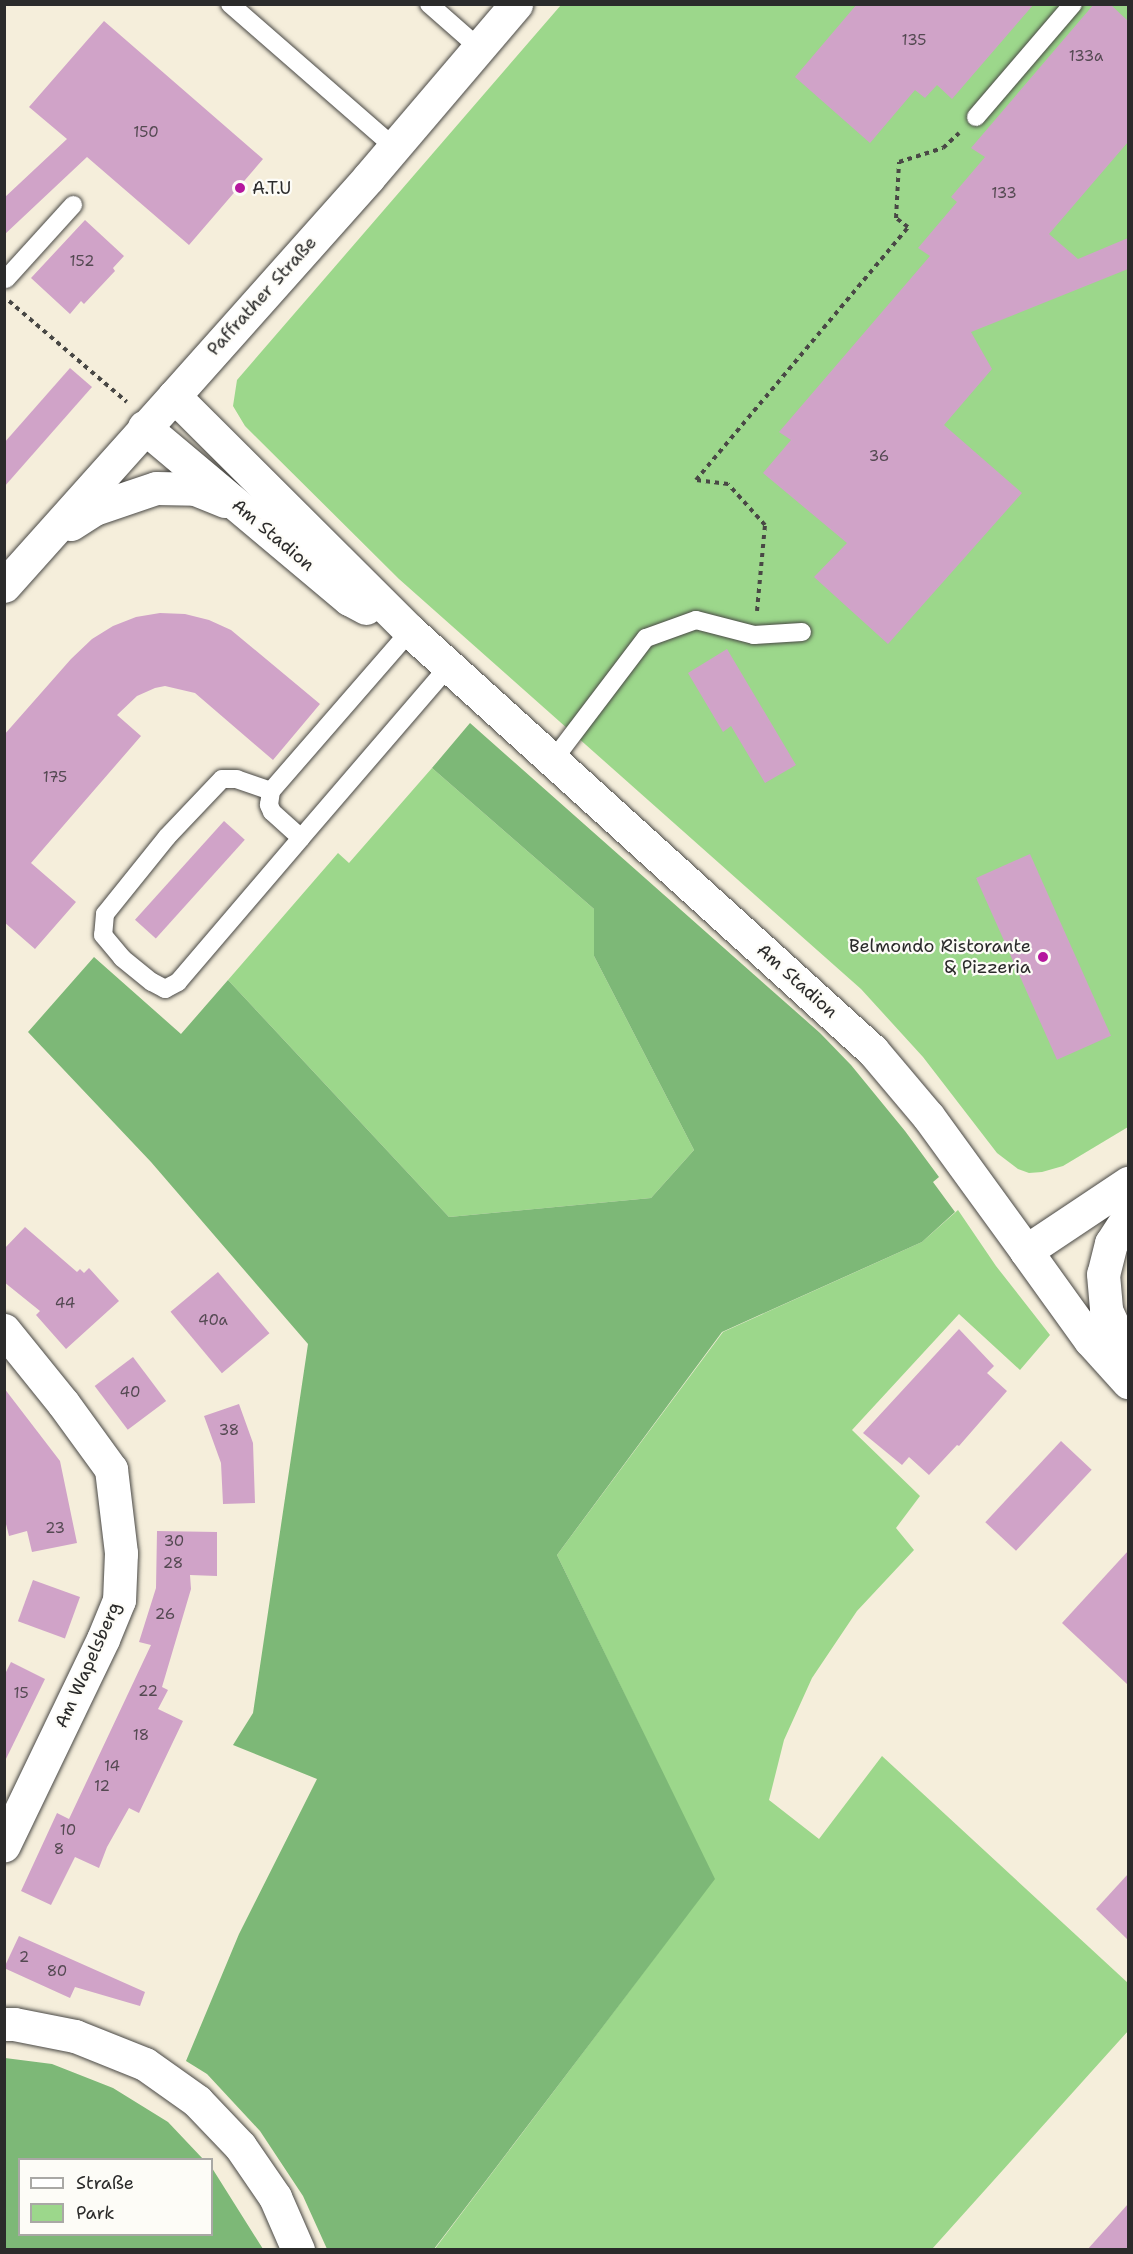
<!DOCTYPE html>
<html>
<head>
<meta charset="utf-8">
<style>
  body { margin:0 }
  #map { position:relative; width:1133px; height:2254px; overflow:hidden; background:#f5eedb; font-family:"Shantell Sans",sans-serif }
  div>[style] { position:absolute }
  .green>* { inset:0; background:#9cd78b }
  .forest>* { inset:0; background:#7db877 }
  .building>* { inset:0; background:#d0a3c8; transform-origin:0 0 }
  .path>* { height:4px; margin-top:-2px; transform-origin:0; background:repeating-linear-gradient(90deg,#494845 0 4.5px,transparent 0 9px) }
  .roads { filter:drop-shadow(0 0 2px #494845) drop-shadow(0 0 2px #494845) }
  .service>* { height:18px; margin:-9px; padding:0 9px; transform-origin:9px; border-radius:9px; background:#fff }
  .minor>* { height:33px; margin:-16.5px; padding:0 16.5px; transform-origin:16.5px; border-radius:16.5px; background:#fff }
  .tertiary>* { height:33px; margin:-16.5px; padding:0 16.5px; transform-origin:16.5px; border-radius:16.5px; background:#fff }
  .secondary>* { height:33px; margin:-16.5px; padding:0 16.5px; transform-origin:16.5px; border-radius:16.5px; background:#fff }
  .dots>* { width:16px; height:16px; translate:-50% -50%; box-sizing:border-box; border:3px solid #fdfcf7; border-radius:50% }
  span { translate:-50% -50%; white-space:nowrap; text-align:center; line-height:1.15; -webkit-text-stroke:4.5px #fdfcf7; paint-order:stroke }
  .number-label { font-size:15px; color:#544952 }
  .number-label span { -webkit-text-stroke-width:0 }
  .poi-label { font-size:18px; color:#2b2b2b }
  .left { translate:0 -50%; text-align:left }
  .right { translate:-100% -50%; text-align:right }
  .street-label { font-size:18px; color:#2b2b2b }
  .frame { position:absolute; inset:0; border:6px solid #2b2b2b; pointer-events:none }
  .legend { position:absolute; left:18px; top:2158px; width:195px; height:78px; box-sizing:border-box; background:#fdfcf7; border:2px solid #a9a8a5; margin:0; padding:8px 10px; list-style:none; font-size:18px; color:#2b2b2b }
  .legend li { display:flex; align-items:center; gap:12px; height:30px }
  .legend b { width:30px; border:2px solid #a9a8a5 }
</style>
</head>
<body>
<div id="map">
  <div class="green">
    <i style="clip-path:polygon(561px 5px,1128px 5px,1128px 1127px,1063px 1166px,1042px 1172px,1029px 1173px,1018px 1169px,997px 1153px,923px 1057px,861px 989px,399px 579px,245px 426px,233px 406px,237px 380px)"></i>
    <i style="clip-path:polygon(432px 768px,594px 909px,594px 956px,694px 1150px,651px 1198px,449px 1217px,228px 980px,338px 853px,349px 863px)"></i>
    <i style="clip-path:polygon(958px 1210px,996px 1266px,1050px 1335px,1020px 1370px,959px 1314px,852px 1430px,920px 1496px,896px 1528px,914px 1550px,857px 1611px,812px 1678px,784px 1740px,769px 1800px,819px 1839px,882px 1756px,1128px 1983px,1128px 2031px,932px 2249px,434px 2250px,714px 1879px,557px 1555px,723px 1332px,922px 1242px)"></i>
  </div>
  <div class="forest">
    <i style="clip-path:polygon(470px 723px,820px 1033px,851px 1065px,905px 1131px,939px 1177px,933px 1182px,955px 1212px,922px 1242px,722px 1332px,557px 1555px,715px 1879px,434px 2249px,327px 2249px,303px 2196px,260px 2131px,207px 2074px,186px 2061px,239px 1934px,317px 1779px,233px 1745px,253px 1713px,308px 1344px,151px 1162px,28px 1032px,94px 957px,181px 1034px,228px 980px,449px 1217px,651px 1198px,694px 1150px,594px 956px,594px 909px,432px 768px)"></i>
    <i style="clip-path:polygon(5px 2058px,52px 2064px,113px 2088px,168px 2122px,203px 2159px,20px 2160px,20px 2234px,212px 2234px,212px 2168px,263px 2249px,5px 2249px)"></i>
  </div>
  <div class="building">
    <i style="clip-path:polygon(857px 4px,1034px 4px,952px 99px,937px 85px,925px 98px,915px 90px,870px 143px,795px 77px)"></i>
    <i style="clip-path:polygon(1094px 4px,1110px 4px,1128px 21px,1128px 142px,1049px 234px,1078px 259px,1128px 238px,1128px 269px,971px 332px,992px 369px,944px 425px,1022px 493px,888px 644px,814px 577px,847px 543px,763px 473px,791px 440px,779px 432px,930px 256px,918px 248px,957px 202px,951px 197px,985px 157px,971px 148px)"></i>
    <i style="clip-path:polygon(104px 21px,263px 159px,189px 245px,87px 157px,4px 235px,4px 198px,67px 139px,29px 107px)"></i>
    <i style="clip-path:polygon(85px 220px,124px 256px,113px 268px,115px 271px,84px 304px,81px 301px,70px 314px,31px 278px)"></i>
    <i style="clip-path:polygon(70px 368px,92px 387px,4px 487px,4px 443px)"></i>
    <i style="clip-path:polygon(160px 613px,185px 614px,209px 620px,231px 630px,320px 704px,273px 760px,195px 693px,165px 686px,155px 688px,137px 696px,117px 715px,141px 736px,31px 863px,76px 902px,35px 949px,4px 922px,4px 735px,71px 659px,92px 639px,113px 626px,136px 617px)"></i>
    <i style="clip-path:polygon(727px 649px,796px 765px,765px 783px,731px 726px,723px 732px,688px 673px)"></i>
    <i style="left:224px;top:821px;width:28px;height:133px;rotate:42deg"></i>
    <i style="left:1030px;top:854px;width:199px;height:59px;rotate:66deg"></i>
    <i style="clip-path:polygon(25px 1227px,77px 1272px,80px 1269px,84px 1273px,89px 1268px,119px 1301px,66px 1349px,36px 1315px,40px 1311px,4px 1282px,4px 1249px)"></i>
    <i style="left:218px;top:1272px;width:80px;height:62px;rotate:50deg"></i>
    <i style="clip-path:polygon(959px 1329px,994px 1366px,987px 1373px,1007px 1391px,959px 1446px,957px 1445px,929px 1475px,909px 1457px,902px 1465px,863px 1433px)"></i>
    <i style="left:133px;top:1357px;width:55px;height:48px;rotate:53deg"></i>
    <i style="clip-path:polygon(4px 1388px,60px 1461px,77px 1543px,32px 1552px,27px 1531px,9px 1536px,4px 1516px)"></i>
    <i style="clip-path:polygon(239px 1404px,253px 1443px,255px 1503px,223px 1504px,221px 1463px,204px 1416px)"></i>
    <i style="left:1061px;top:1441px;width:42px;height:111px;rotate:43deg"></i>
    <i style="clip-path:polygon(157px 1531px,217px 1532px,217px 1576px,190px 1575px,191px 1589px,162px 1687px,168px 1690px,158px 1709px,183px 1721px,139px 1813px,129px 1808px,107px 1847px,99px 1868px,75px 1857px,51px 1905px,21px 1891px,57px 1813px,69px 1819px,151px 1645px,139px 1642px,156px 1588px)"></i>
    <i style="clip-path:polygon(1128px 1551px,1128px 1685px,1062px 1623px)"></i>
    <i style="left:33px;top:1580px;width:50px;height:44px;rotate:20deg"></i>
    <i style="clip-path:polygon(11px 1662px,45px 1679px,4px 1763px,4px 1676px)"></i>
    <i style="clip-path:polygon(1128px 1874px,1128px 1940px,1096px 1909px)"></i>
    <i style="clip-path:polygon(19px 1936px,145px 1992px,140px 2006px,75px 1987px,70px 1998px,4px 1968px)"></i>
    <i style="clip-path:polygon(1128px 2204px,1128px 2250px,1087px 2250px)"></i>
  </div>
  <div class="path">
    <i style="left:9px;top:301px;width:155px;rotate:40.6deg"></i>
    <i style="left:757px;top:611px;width:86px;rotate:-84.7deg"></i>
    <i style="left:765px;top:525px;width:55px;rotate:-132.1deg"></i>
    <i style="left:728px;top:484px;width:32px;rotate:-173deg"></i>
    <i style="left:696px;top:480px;width:330px;rotate:-50deg"></i>
    <i style="left:908px;top:227px;width:15px;rotate:-143deg"></i>
    <i style="left:896px;top:218px;width:56px;rotate:-86.9deg"></i>
    <i style="left:899px;top:162px;width:46px;rotate:-17.7deg"></i>
    <i style="left:943px;top:148px;width:22px;rotate:-43deg"></i>
  </div>
  <div class="roads">
    <div class="service">
      <i style="left:230px;top:4px;width:218px;rotate:41.1deg"></i>
      <i style="left:429px;top:4px;width:67px;rotate:41.3deg"></i>
      <i style="left:976px;top:117px;width:149px;rotate:-49.4deg"></i>
      <i style="left:6px;top:279px;width:100px;rotate:-47.8deg"></i>
      <i style="left:554px;top:759px;width:152px;rotate:-52.8deg"></i>
      <i style="left:646px;top:638px;width:53px;rotate:-19.8deg"></i>
      <i style="left:696px;top:620px;width:60px;rotate:14.5deg"></i>
      <i style="left:754px;top:635px;width:48px;rotate:-3.6deg"></i>
      <i style="left:271px;top:791px;width:36px;rotate:-161deg"></i>
      <i style="left:237px;top:779px;width:15px;rotate:180deg"></i>
      <i style="left:222px;top:779px;width:80px;rotate:133.5deg"></i>
      <i style="left:167px;top:837px;width:99px;rotate:128.8deg"></i>
      <i style="left:105px;top:914px;width:21px;rotate:95deg"></i>
      <i style="left:103px;top:935px;width:30px;rotate:50deg"></i>
      <i style="left:122px;top:958px;width:38px;rotate:39deg"></i>
      <i style="left:152px;top:982px;width:15px;rotate:28deg"></i>
      <i style="left:165px;top:989px;width:15px;rotate:-28deg"></i>
      <i style="left:178px;top:982px;width:189px;rotate:-49.5deg"></i>
      <i style="left:301px;top:838px;width:39px;rotate:-138deg"></i>
      <i style="left:272px;top:812px;width:8px;rotate:-113deg"></i>
      <i style="left:269px;top:805px;width:14px;rotate:-82deg"></i>
      <i style="left:271px;top:791px;width:212px;rotate:-49deg"></i>
      <i style="left:301px;top:838px;width:228px;rotate:-49.3deg"></i>
    </div>
    <div class="minor">
      <i style="left:4px;top:1330px;width:94px;rotate:51.1deg"></i>
      <i style="left:63px;top:1403px;width:82px;rotate:54deg"></i>
      <i style="left:111px;top:1469px;width:85px;rotate:83.2deg"></i>
      <i style="left:121px;top:1553px;width:47px;rotate:92.4deg"></i>
      <i style="left:119px;top:1600px;width:42px;rotate:112.3deg"></i>
      <i style="left:103px;top:1639px;width:229px;rotate:115.7deg"></i>
    </div>
    <div class="tertiary">
      <i style="left:174px;top:396px;width:293px;rotate:-48.3deg"></i>
      <i style="left:369px;top:177px;width:227px;rotate:-49.6deg"></i>
      <i style="left:1128px;top:1217px;width:31px;rotate:123deg"></i>
      <i style="left:1111px;top:1243px;width:32px;rotate:104deg"></i>
      <i style="left:1103px;top:1274px;width:36px;rotate:85deg"></i>
      <i style="left:1106px;top:1310px;width:53px;rotate:65.4deg"></i>
      <i style="left:1026px;top:1251px;width:110px;rotate:54.3deg"></i>
      <i style="left:1090px;top:1340px;width:57px;rotate:47.9deg"></i>
      <i style="left:4px;top:2024px;width:10px"></i>
      <i style="left:14px;top:2024px;width:62px;rotate:11.1deg"></i>
      <i style="left:75px;top:2036px;width:75px;rotate:21.8deg"></i>
      <i style="left:145px;top:2064px;width:64px;rotate:35.4deg"></i>
      <i style="left:197px;top:2101px;width:62px;rotate:46.3deg"></i>
      <i style="left:240px;top:2146px;width:62px;rotate:55.5deg"></i>
      <i style="left:275px;top:2197px;width:58px;rotate:66.5deg"></i>
    </div>
    <div class="secondary">
      <i style="left:144px;top:427px;width:268px;rotate:40deg"></i>
      <i style="left:349px;top:599px;width:19px;rotate:28deg"></i>
      <i style="left:71px;top:524px;width:27px;rotate:-33deg"></i>
      <i style="left:94px;top:509px;width:65px;rotate:-18.7deg"></i>
      <i style="left:156px;top:488px;width:39px;rotate:1deg"></i>
      <i style="left:195px;top:489px;width:32px;rotate:22deg"></i>
      <i style="left:4px;top:586px;width:255px;rotate:-48.2deg"></i>
      <i style="left:174px;top:396px;width:333px;rotate:44.9deg"></i>
      <i style="left:410px;top:631px;width:625px;rotate:42.21deg"></i>
      <i style="left:873px;top:1051px;width:85px;rotate:49.8deg"></i>
      <i style="left:928px;top:1116px;width:167px;rotate:54deg"></i>
      <i style="left:1026px;top:1251px;width:123px;rotate:-33.7deg"></i>
    </div>
  </div>
  <div class="dots">
    <i style="left:240px;top:188px;background:#b5179e"></i>
    <i style="left:1043px;top:957px;background:#b5179e"></i>
  </div>
  <div class="number-label">
    <span style="left:914px;top:41px">135</span>
    <span style="left:1086px;top:57px">133a</span>
    <span style="left:146px;top:133px">150</span>
    <span style="left:1004px;top:194px">133</span>
    <span style="left:82px;top:262px">152</span>
    <span style="left:879px;top:457px">36</span>
    <span style="left:55px;top:778px">175</span>
    <span style="left:65px;top:1304px">44</span>
    <span style="left:213px;top:1321px">40a</span>
    <span style="left:130px;top:1393px">40</span>
    <span style="left:229px;top:1431px">38</span>
    <span style="left:55px;top:1529px">23</span>
    <span style="left:174px;top:1542px">30</span>
    <span style="left:173px;top:1564px">28</span>
    <span style="left:165px;top:1615px">26</span>
    <span style="left:148px;top:1692px">22</span>
    <span style="left:21px;top:1694px">15</span>
    <span style="left:141px;top:1736px">18</span>
    <span style="left:112px;top:1767px">14</span>
    <span style="left:102px;top:1787px">12</span>
    <span style="left:68px;top:1831px">10</span>
    <span style="left:59px;top:1850px">8</span>
    <span style="left:24px;top:1958px">2</span>
    <span style="left:57px;top:1972px">80</span>
  </div>
  <div class="poi-label">
    <span class="left" style="left:252px;top:188px">A.T.U</span>
    <span class="right" style="left:1031px;top:957px">Belmondo Ristorante<br>&amp; Pizzeria</span>
  </div>
  <div class="street-label">
    <span style="left:262px;top:296px;rotate:-48deg">Paffrather Straße</span>
    <span style="left:273px;top:535px;rotate:40deg">Am Stadion</span>
    <span style="left:797px;top:981px;rotate:42deg">Am Stadion</span>
    <span style="left:88px;top:1665px;rotate:-66deg">Am Wapelsberg</span>
  </div>
  <div class="frame"></div>
  <ul class="legend">
  <li><b style="height:8px;background:#fff"></b>Straße</li>
  <li><b style="height:16px;background:#9cd78b"></b>Park</li>
  </ul>
</div>
</body>
</html>
